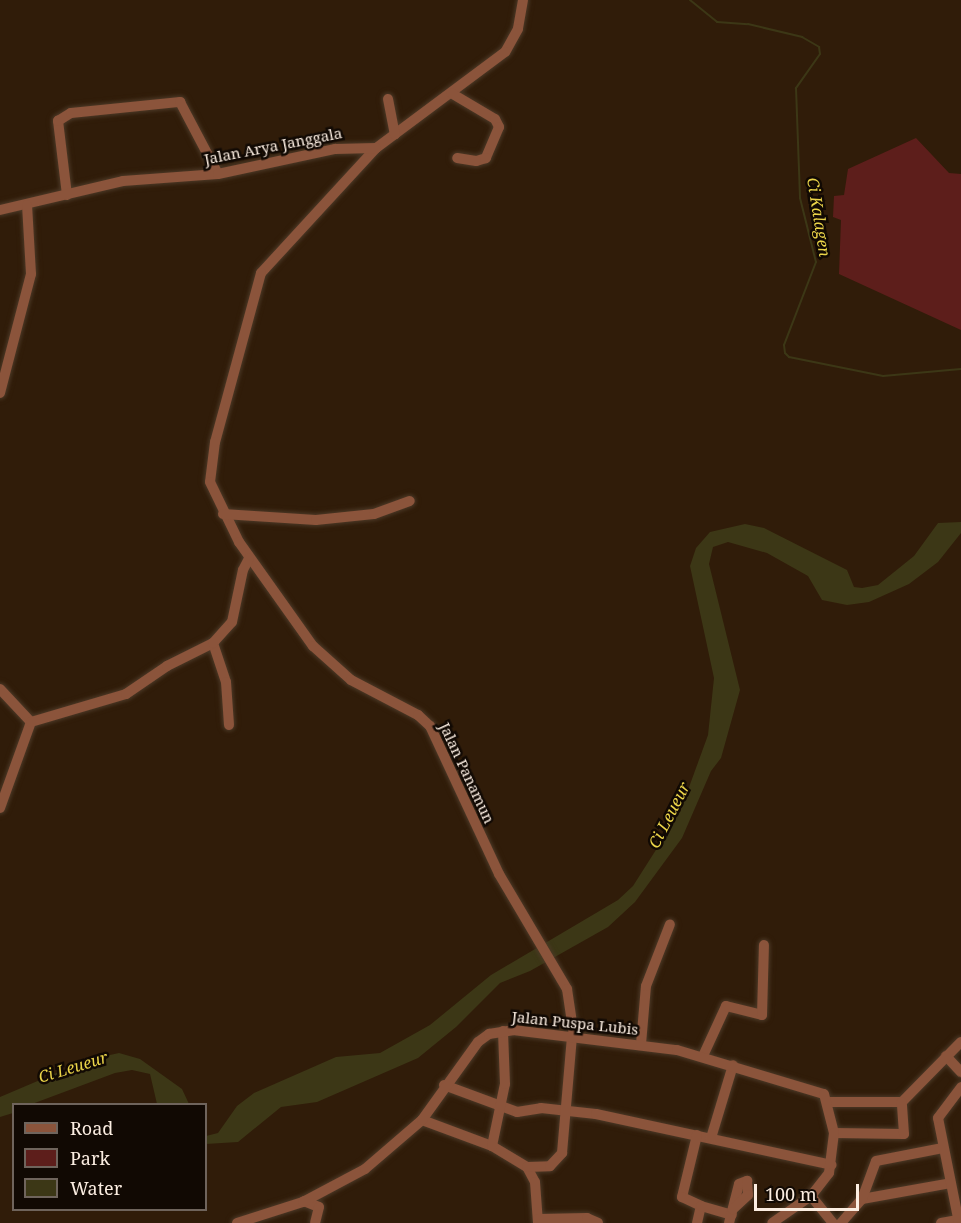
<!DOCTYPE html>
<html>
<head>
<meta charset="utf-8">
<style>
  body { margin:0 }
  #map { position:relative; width:961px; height:1223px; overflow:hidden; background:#301c09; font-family:"Noto Serif",serif }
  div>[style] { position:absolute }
  .green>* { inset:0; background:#5d1e1b }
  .water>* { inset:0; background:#3c3716 }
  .stream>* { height:2px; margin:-1px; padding:0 1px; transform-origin:1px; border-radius:1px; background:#3c3716 }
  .roads { filter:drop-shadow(0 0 2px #4c3927) drop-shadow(0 0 2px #4c3927) }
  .minor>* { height:10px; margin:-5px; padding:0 5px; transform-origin:5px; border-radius:5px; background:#8b543b }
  span { translate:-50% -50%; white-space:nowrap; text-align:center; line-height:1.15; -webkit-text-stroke:5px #110903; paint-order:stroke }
  .street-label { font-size:15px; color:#fbede1 }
  .water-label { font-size:16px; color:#ebd449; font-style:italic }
  .legend { position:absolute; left:12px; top:1103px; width:195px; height:108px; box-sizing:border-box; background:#110903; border:2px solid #6f645c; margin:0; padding:8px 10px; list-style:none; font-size:18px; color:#fbede1 }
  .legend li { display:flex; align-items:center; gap:12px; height:30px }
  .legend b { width:30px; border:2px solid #6f645c }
  .scale { position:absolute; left:754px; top:1184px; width:105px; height:27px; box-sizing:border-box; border:3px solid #fbede1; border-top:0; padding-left:8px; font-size:18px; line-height:21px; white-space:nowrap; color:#fbede1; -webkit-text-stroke:4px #110903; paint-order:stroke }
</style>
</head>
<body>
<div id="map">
  <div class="green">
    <i style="clip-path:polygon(916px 138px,949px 173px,961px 174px,961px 330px,839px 274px,841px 220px,833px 217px,834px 196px,844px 195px,848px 169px)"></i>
  </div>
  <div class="water">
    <i style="clip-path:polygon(961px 522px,961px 533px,938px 562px,909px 584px,869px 602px,847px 605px,822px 600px,808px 576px,767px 553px,728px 542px,713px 547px,709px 564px,740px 690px,721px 758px,711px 771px,682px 838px,635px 902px,608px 927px,530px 971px,500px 983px,456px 1027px,418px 1058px,317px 1102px,281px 1107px,238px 1142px,206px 1144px,206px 1136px,218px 1133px,237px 1106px,254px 1093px,336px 1057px,380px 1053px,430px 1025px,491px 975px,618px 900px,633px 886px,680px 812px,708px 735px,714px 678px,690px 566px,696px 548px,710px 532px,745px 524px,764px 528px,847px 570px,854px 587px,862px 588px,878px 585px,914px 556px,938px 523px)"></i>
    <i style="clip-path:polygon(119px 1053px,140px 1059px,182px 1089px,189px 1104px,157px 1104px,150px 1074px,132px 1070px,115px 1073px,32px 1104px,14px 1104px,13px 1113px,0 1117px,0 1097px,87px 1060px)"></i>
  </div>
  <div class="stream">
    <i style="left:690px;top:0;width:35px;rotate:39deg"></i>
    <i style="left:717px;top:22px;width:31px;rotate:4deg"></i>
    <i style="left:748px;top:24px;width:56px;rotate:13.5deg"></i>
    <i style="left:802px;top:37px;width:20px;rotate:30deg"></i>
    <i style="left:819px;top:47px;width:7px;rotate:82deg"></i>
    <i style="left:820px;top:54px;width:42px;rotate:125.2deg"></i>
    <i style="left:796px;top:88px;width:110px;rotate:87.9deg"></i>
    <i style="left:800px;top:198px;width:66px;rotate:76deg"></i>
    <i style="left:816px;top:262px;width:89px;rotate:111.1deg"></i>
    <i style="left:784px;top:345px;width:8px;rotate:83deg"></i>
    <i style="left:785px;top:353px;width:6px;rotate:45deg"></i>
    <i style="left:789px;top:357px;width:96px;rotate:11.4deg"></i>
    <i style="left:883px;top:376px;width:78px;rotate:-5.1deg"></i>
  </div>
  <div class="roads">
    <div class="minor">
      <i style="left:523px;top:0;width:29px;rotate:100deg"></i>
      <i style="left:518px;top:29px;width:26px;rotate:119deg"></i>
      <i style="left:505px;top:52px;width:161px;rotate:143.3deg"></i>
      <i style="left:376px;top:148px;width:170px;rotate:132.6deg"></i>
      <i style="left:261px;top:273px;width:175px;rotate:105.2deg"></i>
      <i style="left:215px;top:442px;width:40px;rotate:97.1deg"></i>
      <i style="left:210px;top:482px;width:67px;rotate:64.2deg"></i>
      <i style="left:239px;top:542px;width:128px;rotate:54.6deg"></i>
      <i style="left:313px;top:646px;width:51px;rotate:41.8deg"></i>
      <i style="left:351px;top:680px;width:76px;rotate:27.6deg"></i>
      <i style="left:418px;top:715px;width:16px;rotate:43deg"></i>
      <i style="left:430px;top:726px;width:163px;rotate:65deg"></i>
      <i style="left:499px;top:874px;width:134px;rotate:59.4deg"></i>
      <i style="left:567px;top:989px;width:48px;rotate:81.5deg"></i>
      <i style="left:451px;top:93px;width:51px;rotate:30.6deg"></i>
      <i style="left:495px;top:119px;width:9px;rotate:63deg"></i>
      <i style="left:499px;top:127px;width:34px;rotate:113deg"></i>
      <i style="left:486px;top:158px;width:10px;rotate:163deg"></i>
      <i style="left:476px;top:161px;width:19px;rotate:-171deg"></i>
      <i style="left:388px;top:99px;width:36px;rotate:79deg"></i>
      <i style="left:67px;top:195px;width:75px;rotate:-96.9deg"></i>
      <i style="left:58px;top:121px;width:15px;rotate:-32deg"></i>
      <i style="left:71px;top:113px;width:110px;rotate:-5.8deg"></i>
      <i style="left:180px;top:102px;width:81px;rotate:62.2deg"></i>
      <i style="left:0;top:210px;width:126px;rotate:-13.3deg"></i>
      <i style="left:123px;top:181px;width:95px;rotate:-4.2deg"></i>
      <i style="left:218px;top:174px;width:120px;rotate:-12.1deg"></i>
      <i style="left:335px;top:149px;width:41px;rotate:-1.4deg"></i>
      <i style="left:0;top:393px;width:123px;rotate:-75.4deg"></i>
      <i style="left:31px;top:274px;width:69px;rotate:-93.3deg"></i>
      <i style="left:223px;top:514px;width:93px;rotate:3.7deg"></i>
      <i style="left:316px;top:520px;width:58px;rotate:-5.9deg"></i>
      <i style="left:374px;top:514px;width:38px;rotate:-20deg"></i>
      <i style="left:213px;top:643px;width:41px;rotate:71.6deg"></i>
      <i style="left:226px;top:682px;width:43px;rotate:86deg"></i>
      <i style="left:0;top:689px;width:45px;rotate:46.8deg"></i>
      <i style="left:0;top:808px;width:91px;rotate:-70.2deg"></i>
      <i style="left:31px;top:722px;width:99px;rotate:-16.4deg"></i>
      <i style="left:126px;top:694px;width:50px;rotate:-34.3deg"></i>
      <i style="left:167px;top:666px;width:51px;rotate:-26.6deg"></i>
      <i style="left:213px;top:643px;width:28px;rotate:-48deg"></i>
      <i style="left:232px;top:622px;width:53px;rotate:-78.1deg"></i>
      <i style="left:243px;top:570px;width:13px;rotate:-63deg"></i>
      <i style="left:641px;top:1044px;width:58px;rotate:-85.1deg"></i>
      <i style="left:646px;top:986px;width:66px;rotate:-68.8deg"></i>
      <i style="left:703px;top:1056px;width:55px;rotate:-65.3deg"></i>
      <i style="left:726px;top:1006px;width:37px;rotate:14deg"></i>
      <i style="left:762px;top:1015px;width:70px;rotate:-88.4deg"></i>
      <i style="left:946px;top:1056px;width:22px;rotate:47deg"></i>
      <i style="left:444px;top:1085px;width:78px;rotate:20.3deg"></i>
      <i style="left:517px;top:1112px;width:24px;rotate:-9deg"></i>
      <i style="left:541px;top:1108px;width:55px;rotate:6.2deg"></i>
      <i style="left:596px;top:1114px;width:241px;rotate:12.2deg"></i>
      <i style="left:829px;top:1102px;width:73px"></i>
      <i style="left:902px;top:1102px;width:84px;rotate:-45.5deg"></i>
      <i style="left:422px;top:1120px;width:75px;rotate:20.4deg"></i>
      <i style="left:492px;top:1146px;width:41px;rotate:31deg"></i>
      <i style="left:527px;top:1167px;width:17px;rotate:62deg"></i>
      <i style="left:535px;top:1182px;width:41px;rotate:85.8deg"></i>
      <i style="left:834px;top:1133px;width:70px;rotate:0.8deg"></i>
      <i style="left:904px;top:1134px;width:32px;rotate:-94deg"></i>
      <i style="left:697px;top:1135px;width:64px;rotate:103.6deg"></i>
      <i style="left:682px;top:1197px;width:21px;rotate:25deg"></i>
      <i style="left:711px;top:1138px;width:76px;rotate:-73.2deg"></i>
      <i style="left:492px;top:1146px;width:63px;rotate:-78.2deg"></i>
      <i style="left:505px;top:1084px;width:53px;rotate:-92.2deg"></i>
      <i style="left:527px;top:1167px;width:23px;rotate:-2deg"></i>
      <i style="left:550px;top:1166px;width:18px;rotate:-47deg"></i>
      <i style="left:562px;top:1153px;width:117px;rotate:-85.1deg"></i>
      <i style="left:811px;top:1196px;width:35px;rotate:51deg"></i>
      <i style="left:862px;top:1199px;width:90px;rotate:-10.2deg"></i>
      <i style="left:304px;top:1201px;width:16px;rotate:22deg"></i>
      <i style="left:319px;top:1207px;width:16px;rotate:104deg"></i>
      <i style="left:538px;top:1219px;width:49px;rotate:-1.2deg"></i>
      <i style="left:587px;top:1218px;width:12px;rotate:24deg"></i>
      <i style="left:237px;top:1223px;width:69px;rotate:-17.7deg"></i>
      <i style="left:303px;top:1202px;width:70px;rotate:-28deg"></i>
      <i style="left:365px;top:1169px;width:75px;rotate:-40.7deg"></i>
      <i style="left:422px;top:1120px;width:96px;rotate:-54.3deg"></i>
      <i style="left:478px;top:1042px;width:14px;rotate:-36deg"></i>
      <i style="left:489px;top:1034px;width:24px;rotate:-9deg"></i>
      <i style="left:513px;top:1030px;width:165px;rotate:7deg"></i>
      <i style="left:677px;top:1050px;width:153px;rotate:16.7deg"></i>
      <i style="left:824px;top:1094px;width:40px;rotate:75.6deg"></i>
      <i style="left:834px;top:1133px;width:40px;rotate:97.1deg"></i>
      <i style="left:829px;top:1173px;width:29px;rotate:128deg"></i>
      <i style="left:811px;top:1196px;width:47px;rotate:145.3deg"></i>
      <i style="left:697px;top:1223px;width:17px;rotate:-77deg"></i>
      <i style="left:701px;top:1206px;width:32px;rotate:16deg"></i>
      <i style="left:729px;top:1223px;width:40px;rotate:-75.6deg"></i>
      <i style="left:739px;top:1184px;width:9px;rotate:-21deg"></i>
      <i style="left:747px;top:1181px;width:14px;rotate:86deg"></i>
      <i style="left:748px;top:1195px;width:21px;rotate:137deg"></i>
      <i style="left:841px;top:1223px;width:32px;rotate:-49deg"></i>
      <i style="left:862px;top:1199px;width:40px;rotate:-69.8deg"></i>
      <i style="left:876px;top:1161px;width:68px;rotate:-11deg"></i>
      <i style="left:941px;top:1223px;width:17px;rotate:-10deg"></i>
      <i style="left:959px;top:1223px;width:107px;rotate:-101.3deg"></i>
      <i style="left:938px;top:1118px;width:39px;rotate:-53deg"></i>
    </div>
  </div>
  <div class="street-label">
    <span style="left:273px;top:146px;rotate:-11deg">Jalan Arya Janggala</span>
    <span style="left:467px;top:773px;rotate:65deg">Jalan Panamun</span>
    <span style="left:575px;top:1023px;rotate:6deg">Jalan Puspa Lubis</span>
  </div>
  <div class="water-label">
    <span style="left:819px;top:217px;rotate:81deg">Ci Kalagen</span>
    <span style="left:669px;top:815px;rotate:-63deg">Ci Leueur</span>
    <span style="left:73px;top:1067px;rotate:-17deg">Ci Leueur</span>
  </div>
  <ul class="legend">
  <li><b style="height:8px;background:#8b543b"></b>Road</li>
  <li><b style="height:16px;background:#5d1e1b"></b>Park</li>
  <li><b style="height:16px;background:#3c3716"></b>Water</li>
  </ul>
  <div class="scale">100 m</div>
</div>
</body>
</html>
